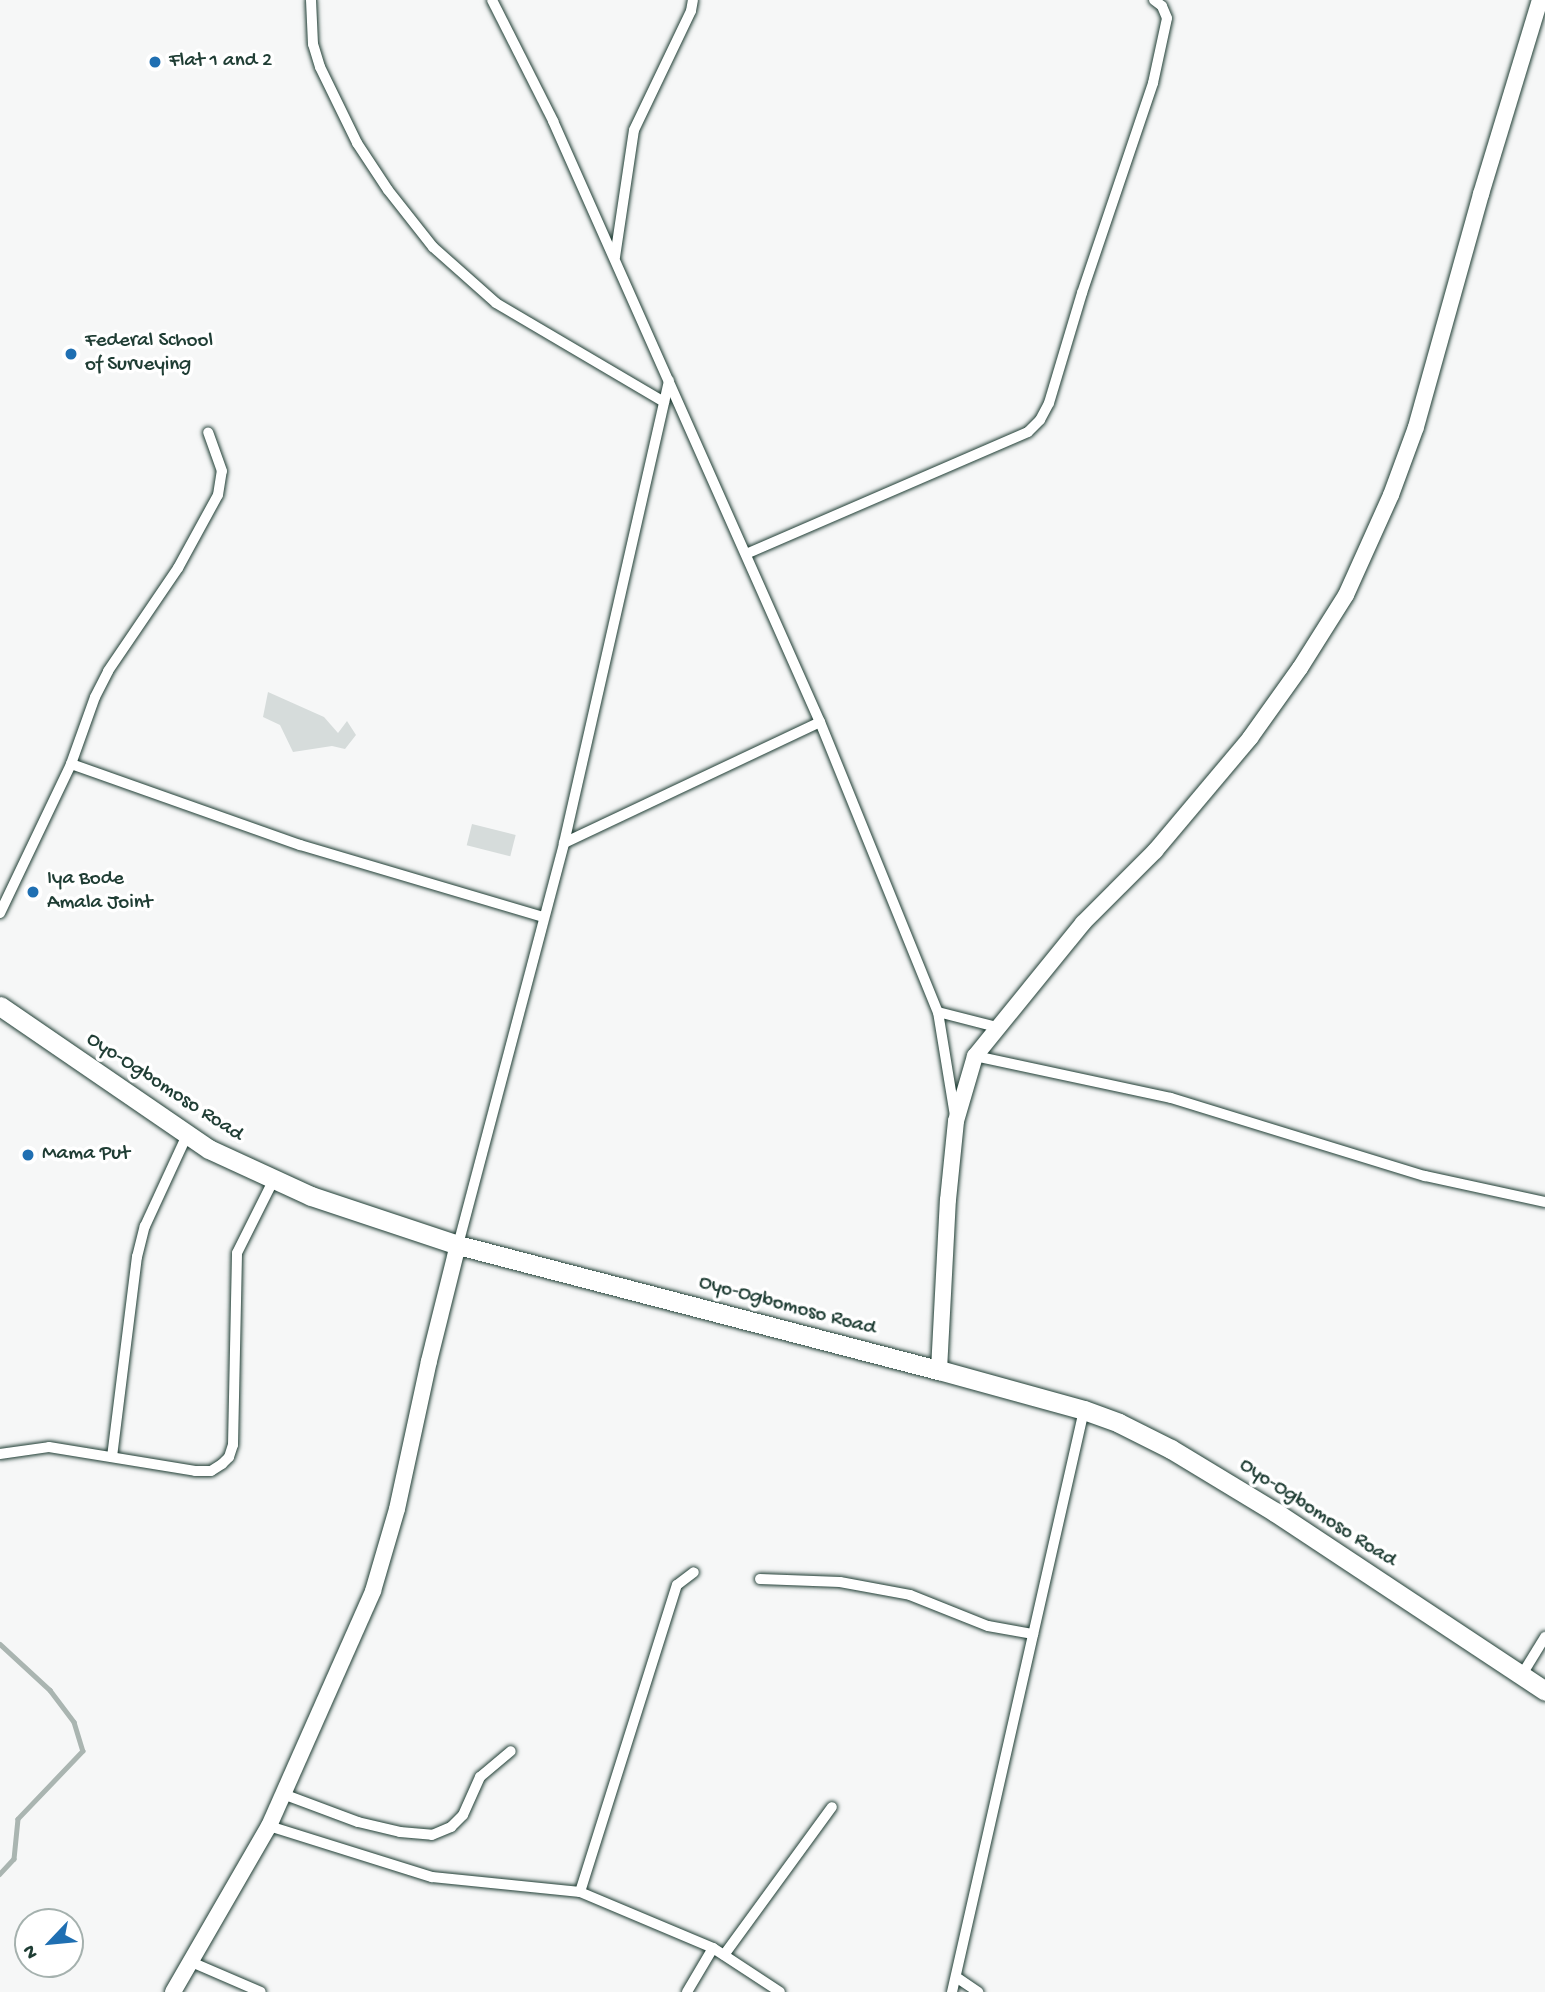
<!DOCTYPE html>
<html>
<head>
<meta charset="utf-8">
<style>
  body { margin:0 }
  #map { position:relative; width:1545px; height:1992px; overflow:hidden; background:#f6f7f7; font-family:"Gochi Hand",sans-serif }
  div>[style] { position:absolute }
  .green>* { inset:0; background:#d6dcdb; transform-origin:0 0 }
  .stream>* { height:4.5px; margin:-2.25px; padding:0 2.25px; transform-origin:2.25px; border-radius:2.25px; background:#aab5b1 }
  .roads { filter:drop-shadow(0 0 2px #1f3d34) drop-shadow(0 0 2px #1f3d34) }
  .street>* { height:10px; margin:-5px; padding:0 5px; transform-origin:5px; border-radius:5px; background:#fff }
  .secondary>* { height:16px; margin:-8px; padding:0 8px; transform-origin:8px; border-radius:8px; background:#fff }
  .highway>* { height:19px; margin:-9.5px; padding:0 9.5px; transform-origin:9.5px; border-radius:9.5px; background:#fff }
  .dots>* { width:19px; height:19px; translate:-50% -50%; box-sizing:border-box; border:4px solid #fff; border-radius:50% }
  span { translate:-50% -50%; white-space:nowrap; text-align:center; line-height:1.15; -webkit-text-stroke:7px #fff; paint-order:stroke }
  .poi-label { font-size:21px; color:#1f3d34 }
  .left { translate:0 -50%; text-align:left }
  .street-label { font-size:21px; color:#1f3d34 }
  .north { position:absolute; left:14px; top:1908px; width:70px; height:70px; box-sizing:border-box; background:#fff; border:2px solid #a5b1ae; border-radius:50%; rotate:244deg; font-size:19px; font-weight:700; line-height:28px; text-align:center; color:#1f3d34 }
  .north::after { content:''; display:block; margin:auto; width:24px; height:32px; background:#1f6fb2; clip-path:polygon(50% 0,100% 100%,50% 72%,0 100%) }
</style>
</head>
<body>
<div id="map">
  <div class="green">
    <i style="clip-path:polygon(268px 692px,324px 717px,338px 733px,347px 721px,356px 735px,345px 749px,332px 746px,293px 752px,280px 725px,263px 717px)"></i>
    <i style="left:472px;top:824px;width:45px;height:22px;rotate:14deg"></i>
  </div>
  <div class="stream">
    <i style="left:0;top:1644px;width:68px;rotate:42.6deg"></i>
    <i style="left:50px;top:1690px;width:40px;rotate:53deg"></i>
    <i style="left:74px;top:1722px;width:30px;rotate:73deg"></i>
    <i style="left:83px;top:1751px;width:94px;rotate:133.7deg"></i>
    <i style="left:18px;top:1819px;width:40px;rotate:95.7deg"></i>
    <i style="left:14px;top:1859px;width:21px;rotate:133deg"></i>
  </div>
  <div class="roads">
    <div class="street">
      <i style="left:311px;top:0;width:44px;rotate:87.4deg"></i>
      <i style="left:313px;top:44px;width:24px;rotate:73deg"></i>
      <i style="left:320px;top:67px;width:85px;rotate:64deg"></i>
      <i style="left:357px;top:143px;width:56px;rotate:56.6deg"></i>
      <i style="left:388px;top:190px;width:73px;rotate:51.7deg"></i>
      <i style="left:433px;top:247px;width:84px;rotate:41.6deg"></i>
      <i style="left:496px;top:303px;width:195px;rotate:30.5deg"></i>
      <i style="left:492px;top:0;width:136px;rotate:63.2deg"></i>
      <i style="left:553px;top:121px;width:658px;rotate:66.05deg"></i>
      <i style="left:820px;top:722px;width:313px;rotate:67.9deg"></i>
      <i style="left:938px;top:1012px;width:105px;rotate:80.7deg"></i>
      <i style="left:615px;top:257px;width:128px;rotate:-81.5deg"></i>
      <i style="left:634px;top:130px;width:132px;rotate:-64.4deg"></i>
      <i style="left:691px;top:11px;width:11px;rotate:-80deg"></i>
      <i style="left:746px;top:554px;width:307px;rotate:-23.4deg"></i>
      <i style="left:1028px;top:432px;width:17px;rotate:-45deg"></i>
      <i style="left:1040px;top:420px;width:19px;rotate:-62deg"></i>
      <i style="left:1049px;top:403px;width:115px;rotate:-73.3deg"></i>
      <i style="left:1082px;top:293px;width:222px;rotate:-71.3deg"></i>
      <i style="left:1153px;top:83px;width:66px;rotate:-77.8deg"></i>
      <i style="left:1167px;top:18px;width:13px;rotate:-113deg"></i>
      <i style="left:1162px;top:6px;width:10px;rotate:-143deg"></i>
      <i style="left:71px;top:764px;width:243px;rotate:19.5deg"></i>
      <i style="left:300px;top:845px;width:253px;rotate:16.5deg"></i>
      <i style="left:564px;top:843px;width:283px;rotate:-25.3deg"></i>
      <i style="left:0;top:913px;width:165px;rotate:-64.5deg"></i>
      <i style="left:71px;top:764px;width:71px;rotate:-70.3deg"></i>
      <i style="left:95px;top:697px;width:29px;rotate:-63deg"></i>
      <i style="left:108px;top:671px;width:125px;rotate:-55.8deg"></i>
      <i style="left:178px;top:568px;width:83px;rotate:-61.3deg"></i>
      <i style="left:218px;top:495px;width:24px;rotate:-81deg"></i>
      <i style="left:222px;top:471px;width:41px;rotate:-109.7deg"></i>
      <i style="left:938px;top:1012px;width:61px;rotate:14.3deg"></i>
      <i style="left:975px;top:1056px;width:200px;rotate:12.1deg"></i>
      <i style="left:1171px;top:1098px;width:266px;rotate:17.1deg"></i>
      <i style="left:1425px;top:1176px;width:123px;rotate:12.2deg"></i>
      <i style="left:458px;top:1245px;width:416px;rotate:-75.2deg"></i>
      <i style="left:564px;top:843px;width:474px;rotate:-77.2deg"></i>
      <i style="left:0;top:1454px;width:49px;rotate:-8.1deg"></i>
      <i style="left:49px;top:1447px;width:148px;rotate:9.3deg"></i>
      <i style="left:195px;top:1471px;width:16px"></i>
      <i style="left:211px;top:1471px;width:13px;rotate:-32deg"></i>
      <i style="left:222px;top:1464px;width:10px;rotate:-45deg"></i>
      <i style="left:229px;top:1457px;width:13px;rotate:-72deg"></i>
      <i style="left:233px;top:1445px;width:192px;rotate:-88.8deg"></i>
      <i style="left:237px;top:1253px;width:83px;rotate:-63.4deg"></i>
      <i style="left:112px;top:1457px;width:202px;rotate:-82.9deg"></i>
      <i style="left:137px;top:1257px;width:32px;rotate:-76deg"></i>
      <i style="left:145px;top:1226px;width:100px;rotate:-65.2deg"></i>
      <i style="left:760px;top:1579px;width:80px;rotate:2.1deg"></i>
      <i style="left:840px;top:1582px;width:71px;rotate:10.5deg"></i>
      <i style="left:910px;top:1595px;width:84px;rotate:21.7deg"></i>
      <i style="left:988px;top:1626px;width:46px;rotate:10.1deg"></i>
      <i style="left:1521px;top:1676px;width:46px;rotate:-58.4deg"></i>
      <i style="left:283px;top:1794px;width:80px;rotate:20.5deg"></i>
      <i style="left:358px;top:1822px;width:43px;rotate:13.4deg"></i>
      <i style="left:400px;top:1832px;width:32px;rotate:5deg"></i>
      <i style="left:432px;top:1835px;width:21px;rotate:-23deg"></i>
      <i style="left:451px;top:1827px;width:17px;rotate:-45deg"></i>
      <i style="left:463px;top:1815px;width:42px;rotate:-65.9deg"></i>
      <i style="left:480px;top:1777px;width:40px;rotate:-40deg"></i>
      <i style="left:269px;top:1826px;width:171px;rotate:17.4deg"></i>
      <i style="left:432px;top:1877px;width:149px;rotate:5.8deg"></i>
      <i style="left:580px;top:1892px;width:144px;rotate:22.8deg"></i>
      <i style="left:713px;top:1948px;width:80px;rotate:33.3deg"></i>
      <i style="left:580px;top:1892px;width:322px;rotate:-72.5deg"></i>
      <i style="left:677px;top:1585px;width:21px;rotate:-37deg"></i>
      <i style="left:724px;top:1955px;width:183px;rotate:-53.9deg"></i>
      <i style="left:189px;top:1961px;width:78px;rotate:23.3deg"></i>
      <i style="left:956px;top:1977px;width:27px;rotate:34deg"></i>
      <i style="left:687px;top:1992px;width:51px;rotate:-59.4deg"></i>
      <i style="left:952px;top:1992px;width:597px;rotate:-77.22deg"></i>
    </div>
    <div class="secondary">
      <i style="left:939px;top:1370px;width:170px;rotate:-87deg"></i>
      <i style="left:948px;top:1200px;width:79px;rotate:-84.2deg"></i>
      <i style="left:956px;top:1121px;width:68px;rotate:-73.7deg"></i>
      <i style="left:975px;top:1056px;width:171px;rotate:-50.9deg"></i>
      <i style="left:1083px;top:923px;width:102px;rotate:-45deg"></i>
      <i style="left:1155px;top:851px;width:148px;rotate:-49.9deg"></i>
      <i style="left:1250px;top:738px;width:86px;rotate:-54.5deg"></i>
      <i style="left:1300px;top:668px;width:86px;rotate:-57.8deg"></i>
      <i style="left:1346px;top:595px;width:110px;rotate:-65.8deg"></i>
      <i style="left:1391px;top:495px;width:72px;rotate:-69.8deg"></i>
      <i style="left:1416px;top:427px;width:242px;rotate:-74.4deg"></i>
      <i style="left:1481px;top:194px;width:203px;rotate:-73.1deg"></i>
      <i style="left:173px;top:1992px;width:192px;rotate:-60deg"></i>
      <i style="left:269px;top:1826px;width:257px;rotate:-66.1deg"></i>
      <i style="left:373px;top:1591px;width:85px;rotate:-73.7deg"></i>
      <i style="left:397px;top:1509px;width:151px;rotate:-77.8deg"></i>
      <i style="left:429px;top:1361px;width:120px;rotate:-76deg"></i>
    </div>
    <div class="highway">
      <i style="left:0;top:1006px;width:253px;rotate:34.4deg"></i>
      <i style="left:209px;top:1149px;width:112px;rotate:24.7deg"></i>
      <i style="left:311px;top:1196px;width:155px;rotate:18.4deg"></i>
      <i style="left:458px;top:1245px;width:497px;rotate:14.6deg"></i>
      <i style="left:939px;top:1370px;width:150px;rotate:15.4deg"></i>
      <i style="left:1084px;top:1410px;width:37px;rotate:20deg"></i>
      <i style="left:1119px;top:1423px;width:58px;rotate:26.6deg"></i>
      <i style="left:1171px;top:1449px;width:122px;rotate:31.2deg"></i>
      <i style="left:1275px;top:1512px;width:324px;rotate:33.5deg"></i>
    </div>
  </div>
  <div class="dots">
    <i style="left:155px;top:62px;background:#1f6fb2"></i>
    <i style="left:71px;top:354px;background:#1f6fb2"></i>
    <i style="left:33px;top:892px;background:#1f6fb2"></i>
    <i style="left:28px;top:1155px;background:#1f6fb2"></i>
  </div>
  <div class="poi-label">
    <span class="left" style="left:169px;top:62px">Flat 1 and 2</span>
    <span class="left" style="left:85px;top:354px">Federal School<br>of Surveying</span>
    <span class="left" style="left:47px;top:892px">Iya Bode<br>Amala Joint</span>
    <span class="left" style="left:42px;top:1155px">Mama Put</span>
  </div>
  <div class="street-label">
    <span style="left:164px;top:1088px;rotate:33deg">Oyo-Ogbomoso Road</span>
    <span style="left:787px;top:1307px;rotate:15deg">Oyo-Ogbomoso Road</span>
    <span style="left:1317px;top:1514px;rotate:33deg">Oyo-Ogbomoso Road</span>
  </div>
  <div class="north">N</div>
</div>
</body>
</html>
